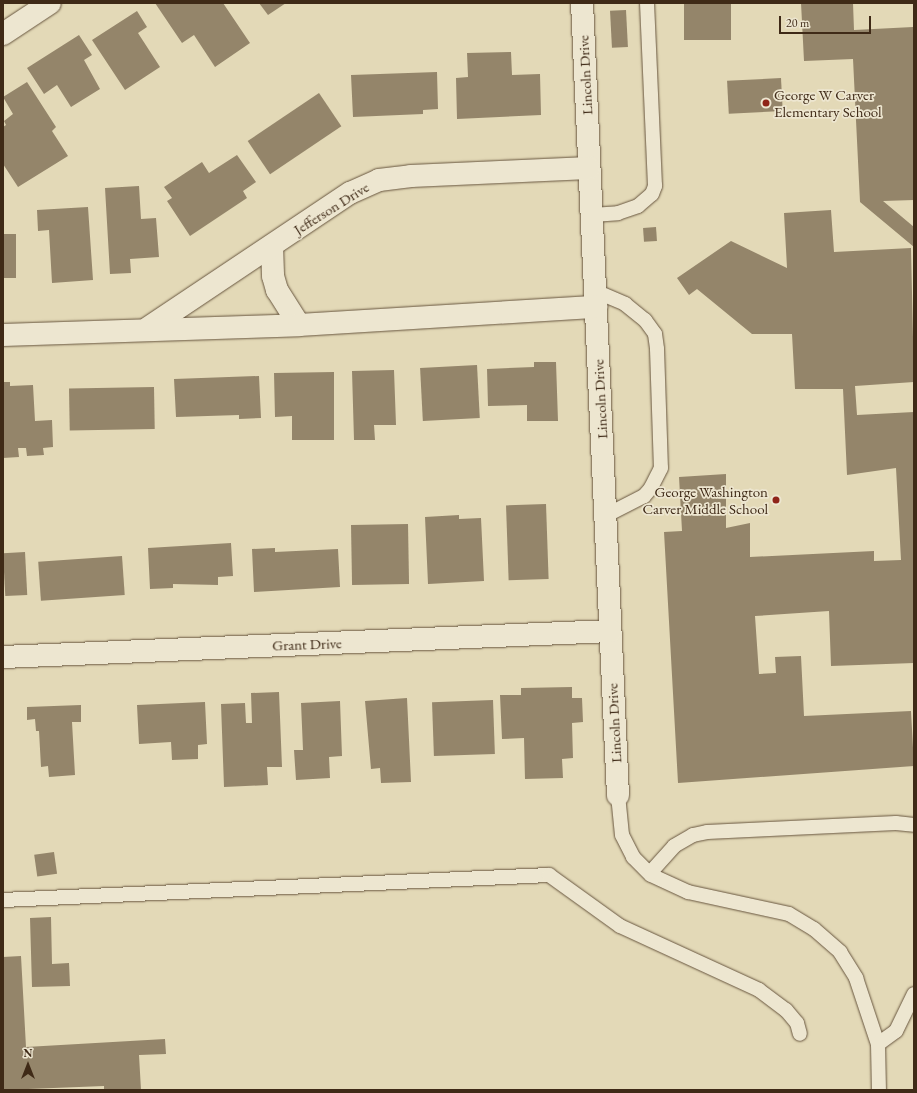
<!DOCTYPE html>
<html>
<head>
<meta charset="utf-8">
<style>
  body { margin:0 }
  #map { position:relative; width:917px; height:1093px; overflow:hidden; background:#e3d9b7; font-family:"EB Garamond",serif }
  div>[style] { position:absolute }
  .building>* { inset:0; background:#94856a; transform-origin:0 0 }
  .roads { filter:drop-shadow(0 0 1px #68563f) drop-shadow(0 0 1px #68563f) }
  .lane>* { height:14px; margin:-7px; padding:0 7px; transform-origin:7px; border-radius:7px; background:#ede6d0 }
  .street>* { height:22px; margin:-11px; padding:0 11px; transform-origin:11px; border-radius:11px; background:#ede6d0 }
  .dots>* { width:11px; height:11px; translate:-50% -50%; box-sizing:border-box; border:2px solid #ede6d0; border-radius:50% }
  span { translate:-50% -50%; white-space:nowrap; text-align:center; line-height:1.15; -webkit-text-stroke:3.5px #ede6d0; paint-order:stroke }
  .street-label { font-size:15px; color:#3f2a17 }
  .poi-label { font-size:15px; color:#3f2a17 }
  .left { translate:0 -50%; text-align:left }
  .right { translate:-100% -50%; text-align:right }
  .frame { position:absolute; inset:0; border:4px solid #3f2a17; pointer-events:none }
  .north { position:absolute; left:8px; top:1045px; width:40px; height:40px; -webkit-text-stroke:3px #ede6d0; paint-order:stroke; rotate:0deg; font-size:11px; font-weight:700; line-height:16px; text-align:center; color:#3f2a17 }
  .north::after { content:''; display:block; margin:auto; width:14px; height:18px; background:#3f2a17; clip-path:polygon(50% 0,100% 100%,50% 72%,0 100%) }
  .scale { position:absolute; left:779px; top:16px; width:92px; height:18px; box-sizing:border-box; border:2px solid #3f2a17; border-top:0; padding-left:5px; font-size:12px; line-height:14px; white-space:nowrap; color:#3f2a17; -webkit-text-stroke:3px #ede6d0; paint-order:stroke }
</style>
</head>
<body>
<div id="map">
  <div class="building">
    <i style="clip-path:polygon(155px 3px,223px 3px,250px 43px,215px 67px,194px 35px,182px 43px)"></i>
    <i style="clip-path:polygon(259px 3px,286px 3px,268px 15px)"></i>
    <i style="left:684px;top:3px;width:47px;height:37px"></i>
    <i style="clip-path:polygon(801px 3px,853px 3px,854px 30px,913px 27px,914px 200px,883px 201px,914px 227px,914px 247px,860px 202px,853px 59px,804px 61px)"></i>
    <i style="left:626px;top:10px;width:37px;height:16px;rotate:87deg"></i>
    <i style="clip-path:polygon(137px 11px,147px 27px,138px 33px,160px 67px,125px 90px,92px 40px)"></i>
    <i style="clip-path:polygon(79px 35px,92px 55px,84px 60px,100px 89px,71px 107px,57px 85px,44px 94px,27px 68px)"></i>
    <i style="clip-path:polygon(511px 52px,512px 75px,540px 74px,541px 115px,457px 119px,456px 78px,468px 77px,467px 53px)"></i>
    <i style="clip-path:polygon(437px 72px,438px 109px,423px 110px,423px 114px,353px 117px,351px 75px)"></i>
    <i style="left:781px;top:78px;width:33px;height:54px;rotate:87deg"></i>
    <i style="clip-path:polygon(27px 82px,56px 127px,52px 131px,68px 156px,18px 187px,3px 164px,3px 127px,6px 125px,4px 121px,13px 114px,3px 97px)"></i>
    <i style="left:319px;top:93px;width:40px;height:86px;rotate:56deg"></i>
    <i style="clip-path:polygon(237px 155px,256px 182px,243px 191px,247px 198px,190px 236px,167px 201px,172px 198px,164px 187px,202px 162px,209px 173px)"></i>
    <i style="clip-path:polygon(139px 186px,141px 219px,156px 218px,159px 257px,130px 259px,131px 273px,110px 274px,105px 188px)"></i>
    <i style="clip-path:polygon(88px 207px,93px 280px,52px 283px,49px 230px,38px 231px,37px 210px)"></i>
    <i style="clip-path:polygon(831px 210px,834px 252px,911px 248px,914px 382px,855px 386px,857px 415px,914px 412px,914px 663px,831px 666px,829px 611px,755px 616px,759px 674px,776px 673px,775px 657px,801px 656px,804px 716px,911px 711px,914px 766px,678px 783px,664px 532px,682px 531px,679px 477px,726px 474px,726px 528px,750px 523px,750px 557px,874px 551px,874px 561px,901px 560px,896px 468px,847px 475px,843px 389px,795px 389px,792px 334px,752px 334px,697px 289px,689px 295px,677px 278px,731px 241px,787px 268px,784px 213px)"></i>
    <i style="left:656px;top:227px;width:14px;height:13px;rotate:86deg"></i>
    <i style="left:3px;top:234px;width:13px;height:44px"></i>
    <i style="clip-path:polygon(534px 362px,556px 362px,558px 421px,527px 421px,527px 405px,488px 406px,487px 369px,534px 367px)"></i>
    <i style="left:477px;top:365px;width:53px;height:57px;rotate:87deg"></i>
    <i style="clip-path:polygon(394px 370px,396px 425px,374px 425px,375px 440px,354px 440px,352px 371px)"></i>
    <i style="clip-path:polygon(334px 372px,334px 440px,292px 440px,292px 416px,275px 417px,274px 373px)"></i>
    <i style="clip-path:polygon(259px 376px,261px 418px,239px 419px,239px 415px,176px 417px,174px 379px)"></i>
    <i style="clip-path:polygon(3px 382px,10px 382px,10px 386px,33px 385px,35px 421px,52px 420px,53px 447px,43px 448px,44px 455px,27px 456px,26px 448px,18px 448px,19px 457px,3px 458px)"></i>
    <i style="left:154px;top:387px;width:42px;height:85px;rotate:89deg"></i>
    <i style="left:546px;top:504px;width:75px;height:40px;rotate:88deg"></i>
    <i style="clip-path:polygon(459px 515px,459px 519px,481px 518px,484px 581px,428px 584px,425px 517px)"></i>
    <i style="left:408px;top:524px;width:60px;height:57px;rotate:89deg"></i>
    <i style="clip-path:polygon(231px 543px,233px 576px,218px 577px,218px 585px,173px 584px,173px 588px,150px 589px,148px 548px)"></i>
    <i style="clip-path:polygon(275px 548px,275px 552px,338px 549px,340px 587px,254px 592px,252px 549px)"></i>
    <i style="left:25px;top:552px;width:43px;height:22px;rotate:87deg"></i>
    <i style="left:122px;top:556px;width:39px;height:84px;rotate:86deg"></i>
    <i style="clip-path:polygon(572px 687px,572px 698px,582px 698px,583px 722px,572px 723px,573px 758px,562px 759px,563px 778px,525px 779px,524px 738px,502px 739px,500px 695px,521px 695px,521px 688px)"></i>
    <i style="clip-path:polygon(279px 692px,282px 767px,267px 767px,268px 785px,224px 787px,221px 704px,245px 703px,246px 723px,252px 723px,251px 693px)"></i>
    <i style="clip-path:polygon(407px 698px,411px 782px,381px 783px,380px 768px,371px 769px,365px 701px)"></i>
    <i style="left:493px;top:700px;width:54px;height:61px;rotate:88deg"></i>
    <i style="clip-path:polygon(340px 701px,342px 756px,329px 757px,330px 778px,296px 780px,294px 750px,303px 750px,301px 703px)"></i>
    <i style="clip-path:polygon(205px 702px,207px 744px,198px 745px,198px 759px,172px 760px,171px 742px,139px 744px,137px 705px)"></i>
    <i style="clip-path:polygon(81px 705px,81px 722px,72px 722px,75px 775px,49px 777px,48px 766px,41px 767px,39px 731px,36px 731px,35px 719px,27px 720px,27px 707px)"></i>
    <i style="left:54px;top:852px;width:22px;height:20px;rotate:82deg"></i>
    <i style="clip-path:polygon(51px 917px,52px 964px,69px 963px,70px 986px,32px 987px,30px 918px)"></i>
    <i style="clip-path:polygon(21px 956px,26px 1047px,165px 1039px,166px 1054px,139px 1055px,141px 1090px,104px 1090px,104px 1086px,3px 1090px,3px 957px)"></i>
  </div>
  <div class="roads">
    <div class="lane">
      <i style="left:592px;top:215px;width:26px;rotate:-4deg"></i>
      <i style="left:618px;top:213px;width:21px;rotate:-19deg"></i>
      <i style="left:638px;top:206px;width:18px;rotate:-41deg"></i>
      <i style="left:652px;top:194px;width:9px;rotate:-69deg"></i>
      <i style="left:655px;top:186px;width:183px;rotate:-92.5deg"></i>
      <i style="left:595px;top:291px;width:33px;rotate:23deg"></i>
      <i style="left:625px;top:304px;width:26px;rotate:39deg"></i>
      <i style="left:645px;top:320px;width:17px;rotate:54deg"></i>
      <i style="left:655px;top:334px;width:15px;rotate:82deg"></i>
      <i style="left:657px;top:349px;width:119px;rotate:88.1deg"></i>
      <i style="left:661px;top:468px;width:22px;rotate:117deg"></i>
      <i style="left:651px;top:488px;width:11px;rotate:131deg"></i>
      <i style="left:644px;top:496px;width:44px;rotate:152.9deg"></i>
      <i style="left:618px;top:795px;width:40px;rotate:84.3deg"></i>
      <i style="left:622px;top:835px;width:25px;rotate:63deg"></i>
      <i style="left:633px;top:857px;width:25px;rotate:45deg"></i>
      <i style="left:651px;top:875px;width:41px;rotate:24.7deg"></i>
      <i style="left:688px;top:892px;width:103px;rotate:12.3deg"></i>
      <i style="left:789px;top:914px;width:29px;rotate:31deg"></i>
      <i style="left:814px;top:929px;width:35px;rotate:41deg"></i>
      <i style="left:840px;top:952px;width:31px;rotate:58deg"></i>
      <i style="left:856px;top:978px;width:70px;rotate:71.6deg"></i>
      <i style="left:878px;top:1044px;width:46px;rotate:88.8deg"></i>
      <i style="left:650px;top:873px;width:36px;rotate:-48deg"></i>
      <i style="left:674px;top:846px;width:22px;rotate:-30deg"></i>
      <i style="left:693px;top:835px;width:14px;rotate:-12deg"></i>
      <i style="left:707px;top:832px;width:189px;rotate:-2.7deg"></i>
      <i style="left:896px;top:823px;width:18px;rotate:6deg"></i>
      <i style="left:3px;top:900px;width:547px;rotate:-2.62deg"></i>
      <i style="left:549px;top:875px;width:87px;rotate:35.7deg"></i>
      <i style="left:620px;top:926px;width:153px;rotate:24.7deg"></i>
      <i style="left:759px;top:990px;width:34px;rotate:37deg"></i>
      <i style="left:786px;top:1010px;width:17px;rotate:50deg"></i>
      <i style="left:797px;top:1023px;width:11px;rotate:75deg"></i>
      <i style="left:878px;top:1044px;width:22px;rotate:-36deg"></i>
      <i style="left:896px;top:1031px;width:41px;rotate:-64.1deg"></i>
    </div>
    <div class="street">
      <i style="left:582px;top:3px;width:793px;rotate:87.4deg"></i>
      <i style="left:3px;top:34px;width:56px;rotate:-33.4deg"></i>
      <i style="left:272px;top:246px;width:30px;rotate:88deg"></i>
      <i style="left:273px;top:276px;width:15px;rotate:74deg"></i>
      <i style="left:277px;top:290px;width:41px;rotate:57.8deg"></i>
      <i style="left:148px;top:328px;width:243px;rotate:-33.8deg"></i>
      <i style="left:350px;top:193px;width:32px;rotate:-24deg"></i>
      <i style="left:379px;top:180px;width:32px;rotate:-7deg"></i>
      <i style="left:411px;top:176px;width:178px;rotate:-2.6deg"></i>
      <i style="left:3px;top:335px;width:296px;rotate:-1.9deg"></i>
      <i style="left:299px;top:325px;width:298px;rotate:-3.5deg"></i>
      <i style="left:3px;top:657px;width:608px;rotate:-2.45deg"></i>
    </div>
  </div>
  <div class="dots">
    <i style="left:766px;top:103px;background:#8f2418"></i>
    <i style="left:776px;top:500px;background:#8f2418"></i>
  </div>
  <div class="street-label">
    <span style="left:585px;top:75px;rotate:-93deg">Lincoln Drive</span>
    <span style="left:331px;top:208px;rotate:-32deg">Jefferson Drive</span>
    <span style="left:600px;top:399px;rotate:-93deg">Lincoln Drive</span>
    <span style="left:307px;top:644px;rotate:-2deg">Grant Drive</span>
    <span style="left:614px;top:723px;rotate:-93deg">Lincoln Drive</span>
  </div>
  <div class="poi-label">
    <span class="left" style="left:774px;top:103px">George W Carver<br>Elementary School</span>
    <span class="right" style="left:768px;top:500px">George Washington<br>Carver Middle School</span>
  </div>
  <div class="frame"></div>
  <div class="north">N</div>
  <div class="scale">20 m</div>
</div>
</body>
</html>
